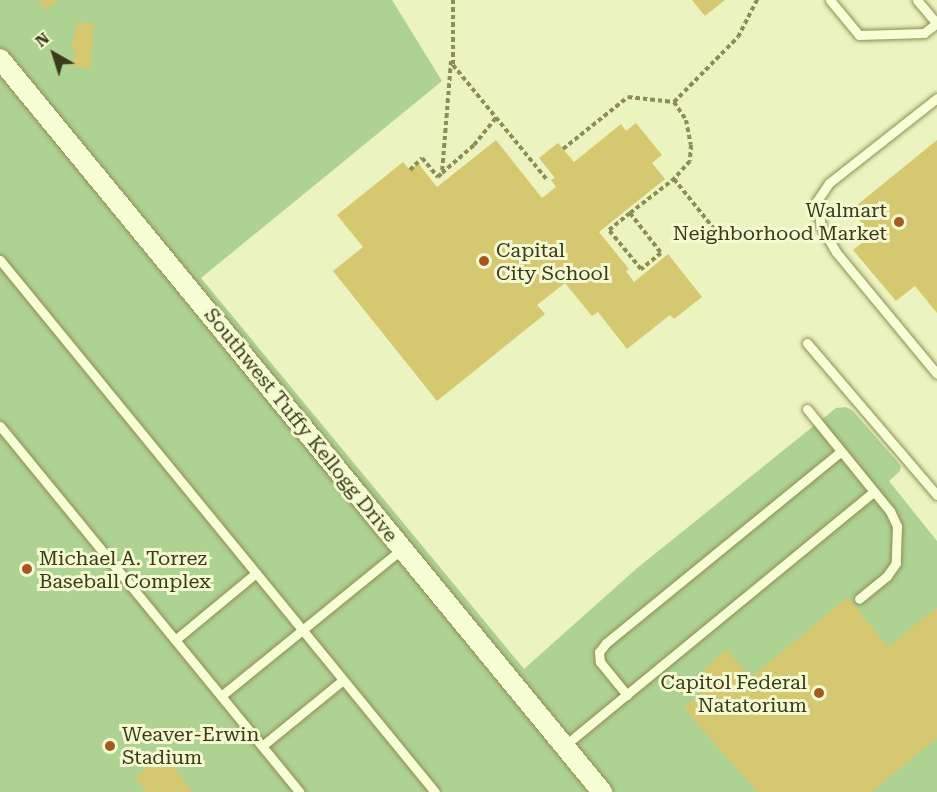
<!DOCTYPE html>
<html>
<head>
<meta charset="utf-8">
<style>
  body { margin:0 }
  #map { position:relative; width:937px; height:792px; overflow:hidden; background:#ebf3bf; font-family:"Roboto Serif",serif }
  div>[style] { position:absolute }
  .green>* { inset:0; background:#aed292 }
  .building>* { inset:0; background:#d6c871 }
  .path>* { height:4px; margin-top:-2px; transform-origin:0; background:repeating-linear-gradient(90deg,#8e8d55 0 4.5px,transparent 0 7.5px) }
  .roads { filter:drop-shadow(0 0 2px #8e8d55) drop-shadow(0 0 2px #8e8d55) }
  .service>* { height:9px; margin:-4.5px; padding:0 4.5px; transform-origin:4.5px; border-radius:4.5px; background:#f7fdd4 }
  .minor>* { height:20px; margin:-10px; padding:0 10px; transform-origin:10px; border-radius:10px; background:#f7fdd4 }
  .dots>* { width:16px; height:16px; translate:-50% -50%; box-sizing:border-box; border:3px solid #f3f9d0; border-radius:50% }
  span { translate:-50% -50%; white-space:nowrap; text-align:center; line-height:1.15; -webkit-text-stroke:6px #f3f9d0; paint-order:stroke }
  .poi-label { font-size:20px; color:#3c3a1b }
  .right { translate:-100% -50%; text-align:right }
  .left { translate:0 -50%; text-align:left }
  .street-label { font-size:20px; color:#3c3a1b }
  .north { position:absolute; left:24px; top:24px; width:60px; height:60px; -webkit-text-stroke:4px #f3f9d0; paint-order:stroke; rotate:321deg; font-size:16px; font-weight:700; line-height:24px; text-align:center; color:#3c3a1b }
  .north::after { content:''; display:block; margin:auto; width:21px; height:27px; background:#3c3a1b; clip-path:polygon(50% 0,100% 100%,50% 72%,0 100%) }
</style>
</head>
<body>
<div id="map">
  <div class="green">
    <i style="clip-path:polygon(0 0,392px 0,442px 81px,201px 278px,524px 669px,636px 569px,836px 408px,846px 407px,853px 411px,901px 466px,900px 471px,889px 481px,937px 541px,937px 792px,0 792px)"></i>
  </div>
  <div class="building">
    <i style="clip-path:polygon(38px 0,58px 0,46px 10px)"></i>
    <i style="clip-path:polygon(692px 0,725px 0,705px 16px)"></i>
    <i style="clip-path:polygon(77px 22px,94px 24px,90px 69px,73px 67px,75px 50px,71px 49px)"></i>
    <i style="clip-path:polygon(636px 123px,662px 155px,652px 163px,665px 179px,599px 232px,629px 269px,626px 271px,634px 282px,668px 254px,702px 297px,674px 319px,670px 315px,627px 349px,598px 312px,592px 316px,565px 283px,537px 305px,545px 314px,437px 401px,333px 271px,363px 247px,337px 215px,403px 162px,410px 170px,418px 163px,437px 187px,496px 140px,542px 198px,556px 187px,551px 180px,555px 178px,539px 158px,558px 143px,574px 162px,621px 124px,626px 131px)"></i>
    <i style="clip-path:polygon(937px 140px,937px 313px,915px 286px,896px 301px,853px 250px,872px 235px,851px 210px)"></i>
    <i style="clip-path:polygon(848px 597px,888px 647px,937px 607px,937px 738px,872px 792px,757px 792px,684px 708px,714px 681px,704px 669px,727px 650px,750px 678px)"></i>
    <i style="clip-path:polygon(163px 755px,193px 792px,146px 792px,135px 778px)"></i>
  </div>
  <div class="path">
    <i style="left:453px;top:0;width:65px;rotate:90deg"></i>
    <i style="left:453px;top:65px;width:149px;rotate:50.7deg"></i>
    <i style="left:451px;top:61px;width:112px;rotate:94.6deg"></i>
    <i style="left:442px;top:173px;width:43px;rotate:-41.2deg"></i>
    <i style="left:474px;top:145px;width:35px;rotate:-51deg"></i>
    <i style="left:674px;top:102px;width:91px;rotate:-45.4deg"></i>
    <i style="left:738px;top:37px;width:42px;rotate:-62.8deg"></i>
    <i style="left:563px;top:149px;width:83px;rotate:-38.7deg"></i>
    <i style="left:628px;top:97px;width:46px;rotate:6.2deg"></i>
    <i style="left:674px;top:102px;width:22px;rotate:56deg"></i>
    <i style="left:686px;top:120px;width:25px;rotate:79deg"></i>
    <i style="left:691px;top:145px;width:16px;rotate:94deg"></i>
    <i style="left:690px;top:161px;width:24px;rotate:132deg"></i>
    <i style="left:674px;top:179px;width:65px;rotate:51.2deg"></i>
    <i style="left:410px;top:170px;width:17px;rotate:-45deg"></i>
    <i style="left:422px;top:158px;width:25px;rotate:50deg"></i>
    <i style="left:438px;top:177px;width:6px;rotate:-45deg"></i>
    <i style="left:630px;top:213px;width:51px;rotate:52.2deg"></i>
    <i style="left:661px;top:253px;width:26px;rotate:141deg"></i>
    <i style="left:641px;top:269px;width:50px;rotate:-129.4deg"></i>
    <i style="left:609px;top:230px;width:27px;rotate:-39deg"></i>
    <i style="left:630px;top:213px;width:56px;rotate:-37.7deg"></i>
  </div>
  <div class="roads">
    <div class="service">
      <i style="left:830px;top:0;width:45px;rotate:50.4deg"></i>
      <i style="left:859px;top:35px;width:65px;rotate:-1.8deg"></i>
      <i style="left:924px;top:33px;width:16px;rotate:-38deg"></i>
      <i style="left:917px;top:0;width:30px;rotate:50deg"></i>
      <i style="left:937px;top:98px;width:137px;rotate:141.8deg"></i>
      <i style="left:829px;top:183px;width:22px;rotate:124deg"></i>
      <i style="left:817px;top:201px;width:25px;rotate:81deg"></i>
      <i style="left:821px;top:226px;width:30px;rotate:60deg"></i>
      <i style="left:836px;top:252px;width:158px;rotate:50.4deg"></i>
      <i style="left:0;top:260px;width:687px;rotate:50.73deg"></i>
      <i style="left:807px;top:343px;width:200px;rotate:49.5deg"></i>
      <i style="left:807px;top:409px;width:132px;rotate:50.9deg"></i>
      <i style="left:890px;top:511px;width:17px;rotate:65deg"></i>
      <i style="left:897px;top:526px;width:37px;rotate:92deg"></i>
      <i style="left:896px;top:563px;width:16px;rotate:125deg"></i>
      <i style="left:887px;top:576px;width:36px;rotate:141deg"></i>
      <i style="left:0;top:426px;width:473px;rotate:50.7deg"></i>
      <i style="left:175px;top:640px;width:105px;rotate:-39.6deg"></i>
      <i style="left:627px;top:695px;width:43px;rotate:-129.3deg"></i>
      <i style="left:600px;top:662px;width:10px;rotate:-96deg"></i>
      <i style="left:599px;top:652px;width:11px;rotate:-52deg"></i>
      <i style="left:606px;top:643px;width:303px;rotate:-39.2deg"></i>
      <i style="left:221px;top:696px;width:235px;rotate:-39.1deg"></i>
      <i style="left:262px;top:746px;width:104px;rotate:-39.2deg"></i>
      <i style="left:564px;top:746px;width:401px;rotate:-39.4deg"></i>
    </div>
    <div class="minor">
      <i style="left:0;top:59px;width:949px;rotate:50.6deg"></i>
    </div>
  </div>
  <div class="dots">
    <i style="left:899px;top:222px;background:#a5591e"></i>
    <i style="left:484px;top:261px;background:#a5591e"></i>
    <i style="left:27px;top:569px;background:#a5591e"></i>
    <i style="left:819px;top:693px;background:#a5591e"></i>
    <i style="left:110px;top:746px;background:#a5591e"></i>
  </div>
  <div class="poi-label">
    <span class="right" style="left:887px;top:222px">Walmart<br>Neighborhood Market</span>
    <span class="left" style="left:496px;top:262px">Capital<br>City School</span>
    <span class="left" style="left:39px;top:570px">Michael A. Torrez<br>Baseball Complex</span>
    <span class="right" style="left:807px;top:694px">Capitol Federal<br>Natatorium</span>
    <span class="left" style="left:122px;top:746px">Weaver-Erwin<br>Stadium</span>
  </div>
  <div class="street-label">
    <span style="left:301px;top:425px;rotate:51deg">Southwest Tuffy Kellogg Drive</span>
  </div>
  <div class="north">N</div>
</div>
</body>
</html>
